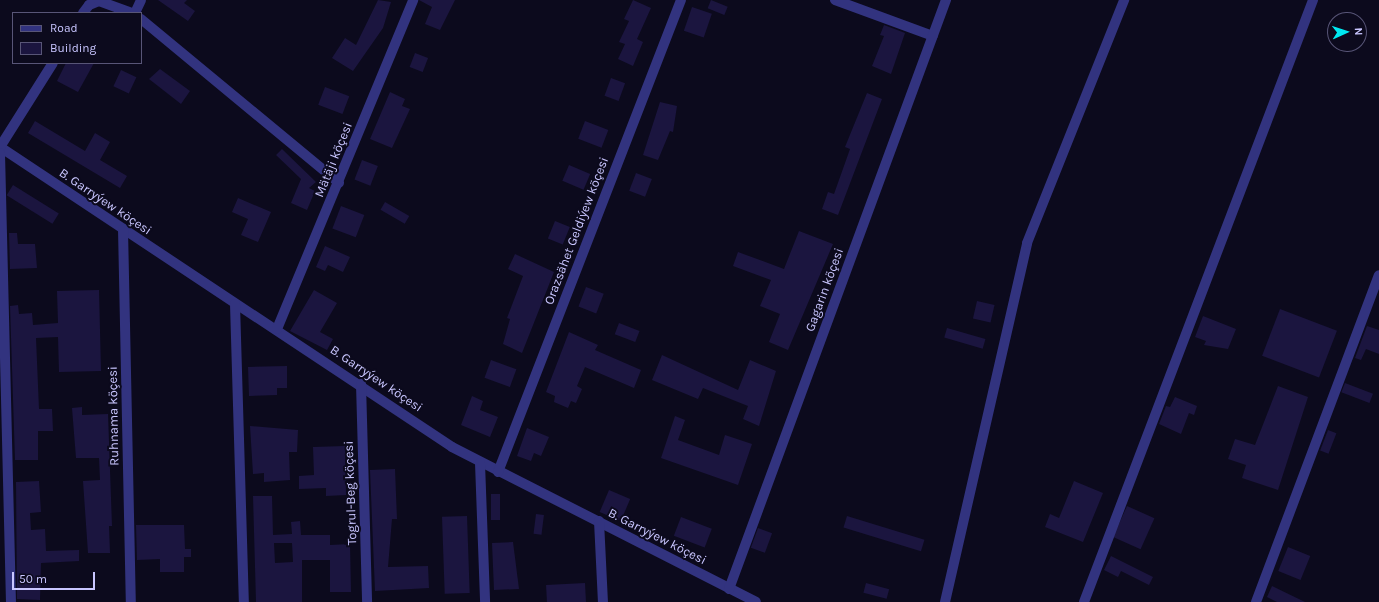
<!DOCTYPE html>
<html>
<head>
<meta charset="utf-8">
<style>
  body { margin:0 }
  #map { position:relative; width:1379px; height:602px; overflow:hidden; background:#0c0a1d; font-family:Karla,sans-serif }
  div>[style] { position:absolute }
  .building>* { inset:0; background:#1b153f; transform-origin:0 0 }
  .minor>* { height:10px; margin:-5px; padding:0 5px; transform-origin:5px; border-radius:5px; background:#32337f }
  span { translate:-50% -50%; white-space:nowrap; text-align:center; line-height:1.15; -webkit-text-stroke:4px #0c0a1d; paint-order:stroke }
  .street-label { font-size:13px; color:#c9c6ff }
  .legend { position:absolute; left:12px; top:12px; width:130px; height:52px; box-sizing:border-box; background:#0c0a1d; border:1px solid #585577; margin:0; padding:5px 7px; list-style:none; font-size:12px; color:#c9c6ff }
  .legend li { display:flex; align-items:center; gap:8px; height:20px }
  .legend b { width:20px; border:1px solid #585577 }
  .north { position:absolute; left:1327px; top:12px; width:40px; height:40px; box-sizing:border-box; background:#0c0a1d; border:1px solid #585577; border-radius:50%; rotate:87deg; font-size:11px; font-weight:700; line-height:16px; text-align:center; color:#c9c6ff }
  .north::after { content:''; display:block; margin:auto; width:14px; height:18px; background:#00e8f1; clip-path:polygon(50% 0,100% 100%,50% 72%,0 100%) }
  .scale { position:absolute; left:12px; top:572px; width:83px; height:18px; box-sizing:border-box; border:2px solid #c9c6ff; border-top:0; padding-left:5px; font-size:12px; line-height:14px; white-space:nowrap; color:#c9c6ff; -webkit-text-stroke:3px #0c0a1d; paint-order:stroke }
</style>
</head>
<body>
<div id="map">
  <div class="building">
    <i style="clip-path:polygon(158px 0,187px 0,184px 3px,195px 11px,188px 21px)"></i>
    <i style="clip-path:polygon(378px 0,391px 2px,383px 28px,353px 71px,332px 58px,345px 38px,356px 45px)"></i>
    <i style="clip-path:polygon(419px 0,455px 0,440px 30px,425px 24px,432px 7px)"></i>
    <i style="clip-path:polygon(633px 0,651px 8px,637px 39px,643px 42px,633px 66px,618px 59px,625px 44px,619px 42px,629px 21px,624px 19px)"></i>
    <i style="left:711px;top:0;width:18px;height:9px;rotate:22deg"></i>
    <i style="left:692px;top:7px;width:21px;height:25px;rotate:19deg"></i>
    <i style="clip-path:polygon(884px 25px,905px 33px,891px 74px,872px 66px,884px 36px,880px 35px)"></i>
    <i style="left:415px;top:53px;width:14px;height:15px;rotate:21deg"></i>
    <i style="clip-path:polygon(66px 63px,94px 63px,78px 92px,57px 81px)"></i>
    <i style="clip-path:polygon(160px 69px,190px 91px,181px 104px,149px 79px)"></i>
    <i style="left:121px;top:70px;width:17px;height:18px;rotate:25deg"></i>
    <i style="left:611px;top:78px;width:15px;height:19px;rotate:20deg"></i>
    <i style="left:325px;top:87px;width:26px;height:19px;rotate:21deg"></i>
    <i style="clip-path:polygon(390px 92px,405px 99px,402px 106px,410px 109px,392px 148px,370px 139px)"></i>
    <i style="clip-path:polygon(867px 93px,882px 99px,838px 215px,822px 209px,828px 192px,834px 194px,850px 149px,845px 147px)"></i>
    <i style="clip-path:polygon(660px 102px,677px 106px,673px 132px,670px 131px,658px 160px,643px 155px)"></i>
    <i style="clip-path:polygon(35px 121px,85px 151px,95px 133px,110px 142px,100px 160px,127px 176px,120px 188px,28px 133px)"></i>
    <i style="left:585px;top:121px;width:25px;height:19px;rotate:21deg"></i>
    <i style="clip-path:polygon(282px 149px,316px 182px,309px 188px,315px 191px,307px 210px,291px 203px,301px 179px,276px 155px)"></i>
    <i style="left:362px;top:160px;width:17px;height:21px;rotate:21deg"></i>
    <i style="left:569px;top:165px;width:23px;height:17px;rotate:23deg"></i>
    <i style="left:636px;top:173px;width:17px;height:19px;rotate:21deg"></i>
    <i style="left:13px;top:185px;width:54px;height:12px;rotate:32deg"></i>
    <i style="clip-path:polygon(238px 198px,271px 212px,258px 242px,241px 235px,248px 219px,232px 212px)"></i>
    <i style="left:385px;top:202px;width:28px;height:9px;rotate:30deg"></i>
    <i style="left:341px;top:206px;width:25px;height:24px;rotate:21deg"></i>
    <i style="left:555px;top:221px;width:16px;height:19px;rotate:22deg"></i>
    <i style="clip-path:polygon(799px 231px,833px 244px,788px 350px,769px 342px,780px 314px,760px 306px,771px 280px,733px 266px,738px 252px,784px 269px)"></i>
    <i style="clip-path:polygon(9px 233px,17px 233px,18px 244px,35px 244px,37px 268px,10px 269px)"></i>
    <i style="clip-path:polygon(325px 246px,350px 257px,343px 272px,328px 265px,325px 271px,316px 267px)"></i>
    <i style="clip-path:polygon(515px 254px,554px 272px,522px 353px,503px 344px,510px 319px,507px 318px,523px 276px,508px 269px)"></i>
    <i style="left:586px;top:287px;width:19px;height:21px;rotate:21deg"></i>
    <i style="clip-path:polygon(99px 290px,101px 371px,59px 372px,58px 337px,36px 338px,39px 409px,52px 409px,53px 431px,38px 431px,38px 460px,15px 460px,10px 306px,18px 305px,19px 314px,32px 313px,33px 325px,58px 323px,57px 291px)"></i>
    <i style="clip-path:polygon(314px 290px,337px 303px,320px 332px,333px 339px,327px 350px,290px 331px)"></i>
    <i style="left:977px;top:301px;width:18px;height:18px;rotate:13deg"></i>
    <i style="left:1280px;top:309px;width:61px;height:50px;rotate:21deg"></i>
    <i style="clip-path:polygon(1203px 316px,1236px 329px,1228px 349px,1204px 345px,1206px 341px,1195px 337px)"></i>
    <i style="left:619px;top:323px;width:22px;height:12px;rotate:21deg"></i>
    <i style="clip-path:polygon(1367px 326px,1379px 330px,1379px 354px,1366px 349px,1361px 360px,1355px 358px)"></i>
    <i style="left:947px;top:328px;width:40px;height:10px;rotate:16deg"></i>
    <i style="clip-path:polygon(569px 332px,598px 345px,595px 350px,641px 370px,634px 388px,585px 367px,577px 386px,582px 389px,576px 403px,571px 401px,568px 408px,554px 402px,555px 396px,546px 392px)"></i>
    <i style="clip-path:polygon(662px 355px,738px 390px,750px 360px,776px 371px,759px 426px,743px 419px,748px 406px,703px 388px,698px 399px,652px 380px)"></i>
    <i style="left:491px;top:360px;width:27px;height:19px;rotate:20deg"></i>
    <i style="clip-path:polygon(287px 366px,287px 388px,277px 388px,277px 395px,249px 396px,248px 367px)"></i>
    <i style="left:1345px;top:383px;width:30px;height:10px;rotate:21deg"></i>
    <i style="clip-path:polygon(1278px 386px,1308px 397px,1278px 490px,1242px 478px,1246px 465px,1228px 459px,1235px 439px,1255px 445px)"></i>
    <i style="clip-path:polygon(472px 396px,483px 401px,480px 410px,498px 417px,490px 437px,461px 425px)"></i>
    <i style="clip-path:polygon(1175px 397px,1197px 406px,1194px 415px,1189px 413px,1181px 434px,1159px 424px,1166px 406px,1170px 407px)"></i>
    <i style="clip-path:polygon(82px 407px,82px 415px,108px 414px,112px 526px,109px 526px,110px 553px,88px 553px,83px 481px,100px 480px,99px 458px,76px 458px,72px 408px)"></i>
    <i style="clip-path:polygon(675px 416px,685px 420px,678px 440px,719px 455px,725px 435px,752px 444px,738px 485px,661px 458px)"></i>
    <i style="clip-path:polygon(250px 426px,298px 430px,297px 452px,289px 452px,290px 480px,264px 482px,264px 473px,253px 474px)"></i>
    <i style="clip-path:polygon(527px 428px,549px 437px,541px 456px,534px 453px,531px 461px,517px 456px)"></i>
    <i style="left:1328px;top:430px;width:9px;height:22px;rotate:21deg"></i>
    <i style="clip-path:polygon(345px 446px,346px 495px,326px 496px,326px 488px,299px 489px,299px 476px,314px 475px,313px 447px)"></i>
    <i style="clip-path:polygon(395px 469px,397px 519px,392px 519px,388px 567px,428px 566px,429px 588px,375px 591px,370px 470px)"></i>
    <i style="clip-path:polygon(39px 481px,41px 512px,30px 513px,31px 530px,45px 529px,46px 551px,79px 550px,79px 561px,41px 563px,40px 600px,17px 599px,16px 482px)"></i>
    <i style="clip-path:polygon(1074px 481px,1103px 493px,1083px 542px,1045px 527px,1050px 514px,1059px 518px)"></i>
    <i style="left:609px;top:490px;width:23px;height:24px;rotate:23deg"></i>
    <i style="left:491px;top:494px;width:9px;height:26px"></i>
    <i style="clip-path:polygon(evenodd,253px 496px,272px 496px,273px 535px,292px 534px,291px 522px,300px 521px,301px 535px,330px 535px,330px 545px,350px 544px,351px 592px,330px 592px,330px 560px,302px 560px,302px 602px,256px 602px,253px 496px,274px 543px,292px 543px,293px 562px,275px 563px,274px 543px)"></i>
    <i style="left:1127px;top:506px;width:30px;height:34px;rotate:24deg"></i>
    <i style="left:536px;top:514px;width:8px;height:20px;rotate:7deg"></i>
    <i style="left:467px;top:516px;width:77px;height:25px;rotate:88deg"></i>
    <i style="left:847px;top:516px;width:81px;height:12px;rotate:17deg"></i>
    <i style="left:681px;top:517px;width:33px;height:20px;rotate:21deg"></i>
    <i style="clip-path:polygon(136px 525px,184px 525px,185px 549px,191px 549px,191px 557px,184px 557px,184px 572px,160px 572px,160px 559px,137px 560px)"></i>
    <i style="left:758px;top:528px;width:15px;height:21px;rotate:20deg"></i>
    <i style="clip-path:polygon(513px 542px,519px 589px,494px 590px,492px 543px)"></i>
    <i style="left:1288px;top:547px;width:24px;height:26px;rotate:22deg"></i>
    <i style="clip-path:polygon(1111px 556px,1153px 577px,1149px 585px,1121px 571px,1118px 577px,1104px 570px)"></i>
    <i style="left:585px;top:583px;width:19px;height:39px;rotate:87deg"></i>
    <i style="left:866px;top:583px;width:24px;height:10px;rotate:15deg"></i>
    <i style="clip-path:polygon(1272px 586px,1305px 602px,1277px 602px,1267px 597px)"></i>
  </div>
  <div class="minor">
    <i style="left:835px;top:0;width:104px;rotate:20.2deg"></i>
    <i style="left:83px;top:13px;width:10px;rotate:-53deg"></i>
    <i style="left:89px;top:5px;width:11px;rotate:-22deg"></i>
    <i style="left:99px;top:1px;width:35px;rotate:20deg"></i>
    <i style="left:135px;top:13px;width:14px;rotate:-65deg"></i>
    <i style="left:141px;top:19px;width:257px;rotate:39.6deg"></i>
    <i style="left:0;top:147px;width:542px;rotate:33.57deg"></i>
    <i style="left:452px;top:447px;width:341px;rotate:27deg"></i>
    <i style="left:0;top:147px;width:99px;rotate:-57.8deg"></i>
    <i style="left:0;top:153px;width:449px;rotate:88.6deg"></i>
    <i style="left:123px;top:229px;width:373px;rotate:88.8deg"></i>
    <i style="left:235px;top:304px;width:298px;rotate:88.3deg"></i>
    <i style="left:277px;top:329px;width:356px;rotate:-67.5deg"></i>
    <i style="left:361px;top:384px;width:218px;rotate:88.4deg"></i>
    <i style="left:480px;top:463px;width:139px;rotate:87.9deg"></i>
    <i style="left:498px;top:472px;width:506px;rotate:-68.81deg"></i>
    <i style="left:599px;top:521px;width:81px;rotate:87.2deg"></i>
    <i style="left:729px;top:589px;width:628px;rotate:-69.78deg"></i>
    <i style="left:945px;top:602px;width:368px;rotate:-77.1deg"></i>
    <i style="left:1027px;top:243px;width:262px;rotate:-68.2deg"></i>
    <i style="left:1084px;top:602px;width:644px;rotate:-69.17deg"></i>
    <i style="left:1256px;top:602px;width:349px;rotate:-69.4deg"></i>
  </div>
  <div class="street-label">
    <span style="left:334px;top:160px;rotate:-68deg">Mätäji köçesi</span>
    <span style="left:105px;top:202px;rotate:34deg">B. Garryýew köçesi</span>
    <span style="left:577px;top:231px;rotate:-69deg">Orazsähet Geldiýew köçesi</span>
    <span style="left:825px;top:290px;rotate:-70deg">Gagarin köçesi</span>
    <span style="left:376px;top:379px;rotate:34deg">B. Garryýew köçesi</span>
    <span style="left:114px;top:416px;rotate:-91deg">Ruhnama köçesi</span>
    <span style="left:351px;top:493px;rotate:-92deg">Togrul-Beg köçesi</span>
    <span style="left:657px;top:537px;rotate:27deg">B. Garryýew köçesi</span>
  </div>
  <ul class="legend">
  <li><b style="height:5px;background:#32337f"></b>Road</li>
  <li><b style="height:11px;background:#1b153f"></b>Building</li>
  </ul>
  <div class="north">N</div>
  <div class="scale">50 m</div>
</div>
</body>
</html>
